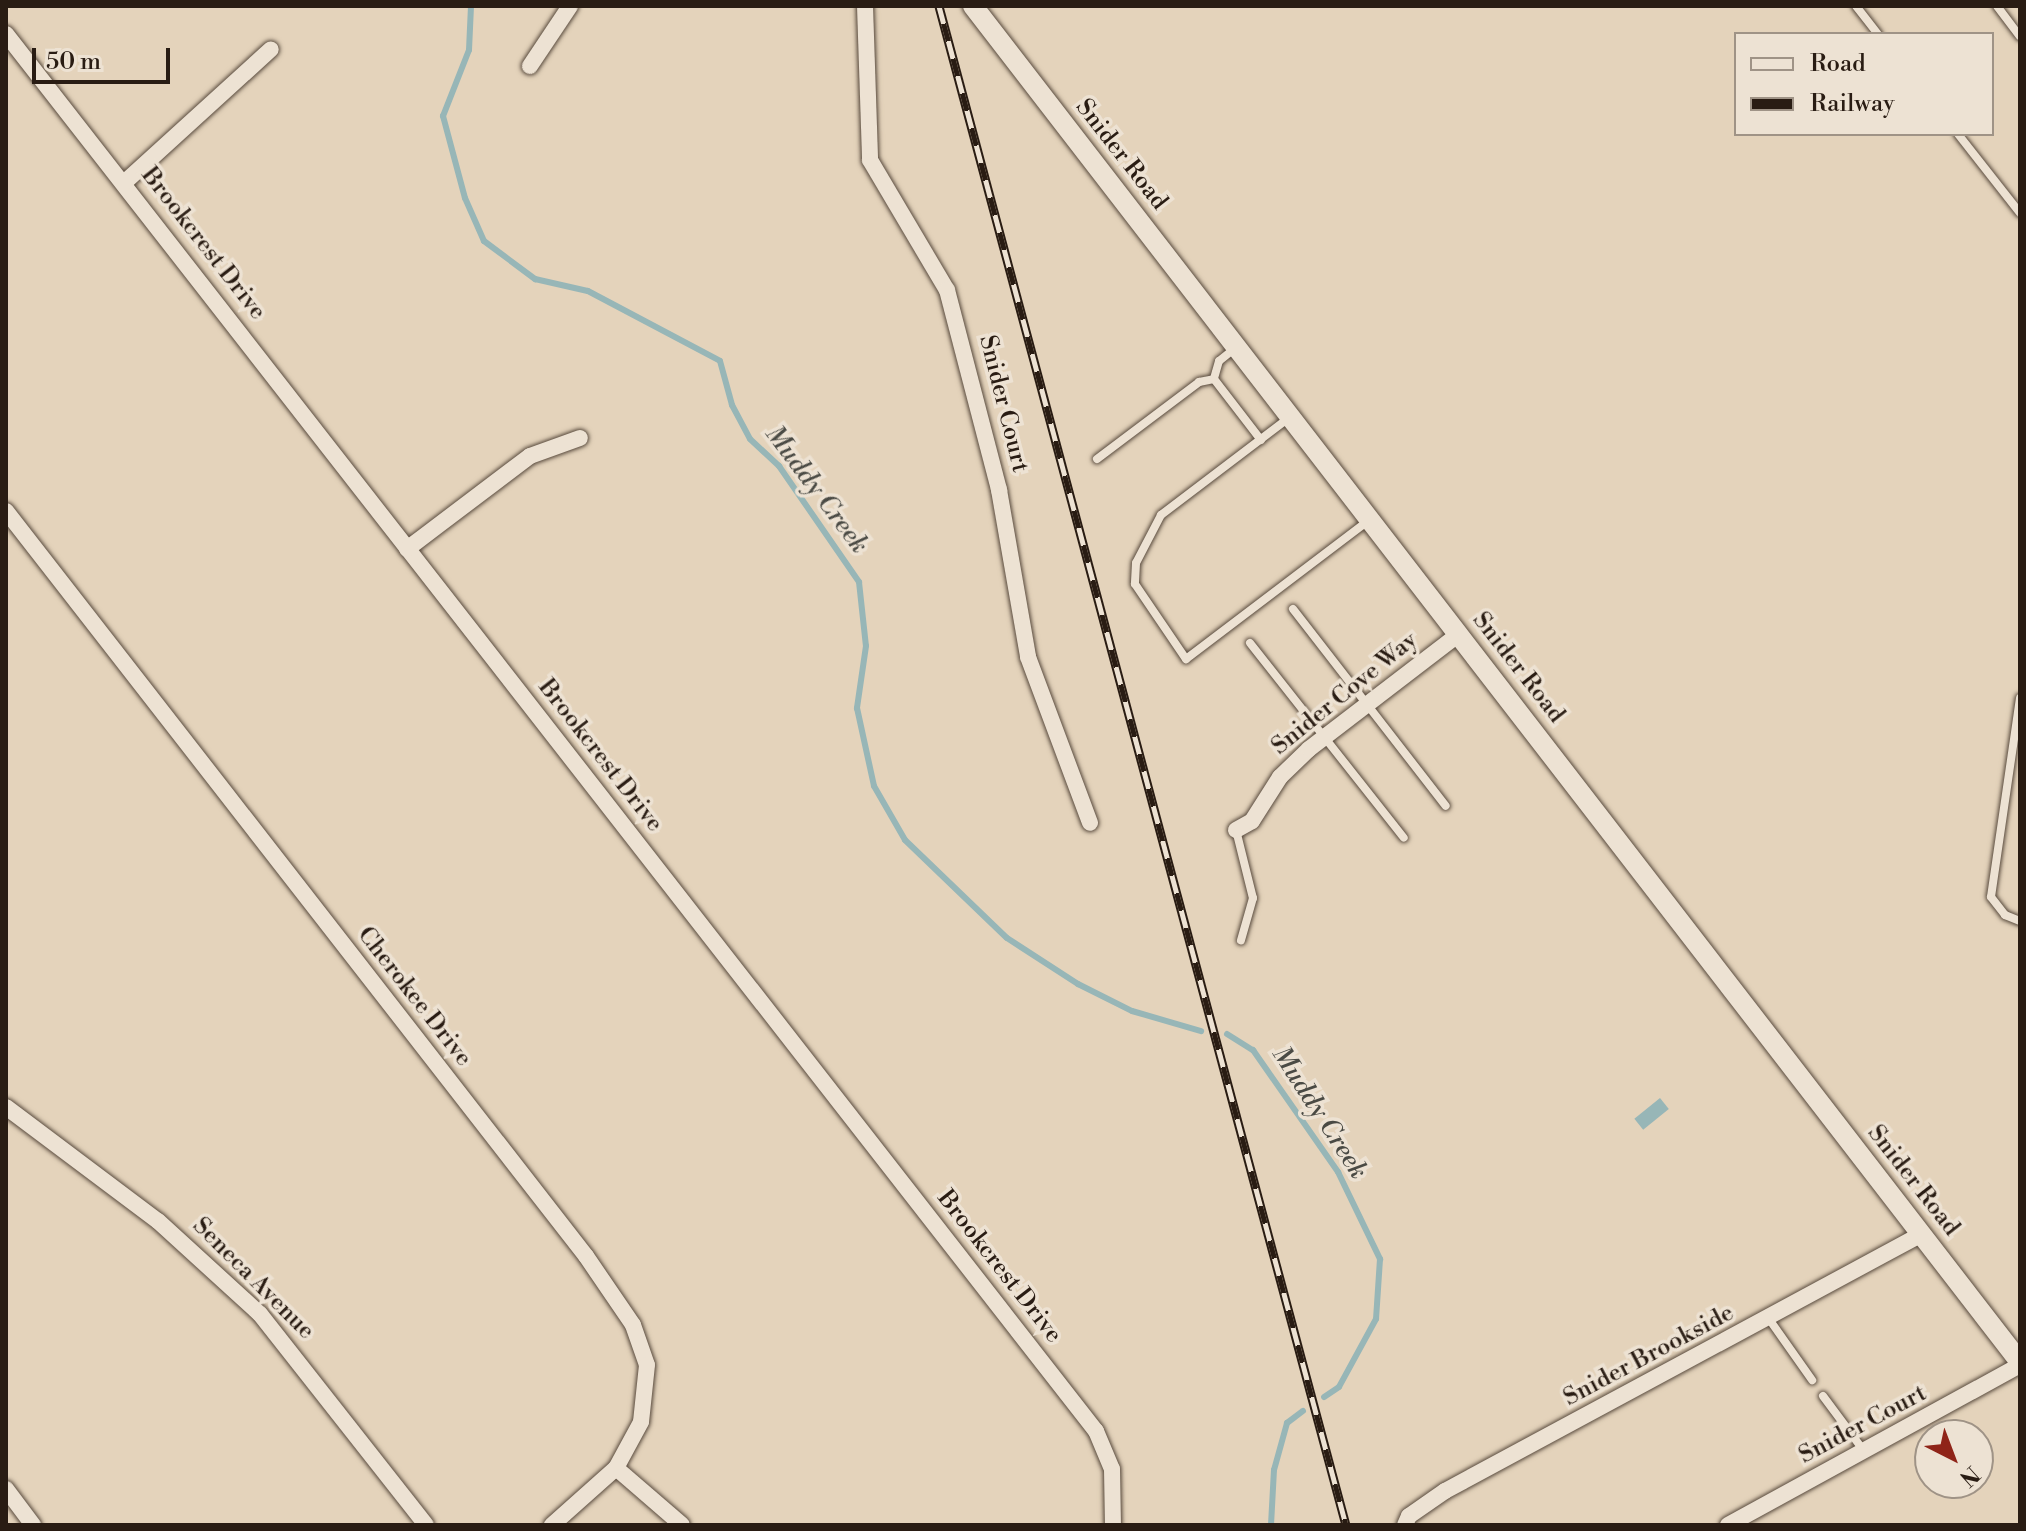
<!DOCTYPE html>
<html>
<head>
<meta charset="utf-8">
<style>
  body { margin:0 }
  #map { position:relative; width:2026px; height:1531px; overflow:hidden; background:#e4d3bb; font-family:"Libre Bodoni",serif }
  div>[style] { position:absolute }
  .water>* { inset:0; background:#97b6b7; transform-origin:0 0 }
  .stream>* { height:6px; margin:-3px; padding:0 3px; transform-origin:3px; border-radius:3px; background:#97b6b7 }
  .roads { filter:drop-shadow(0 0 2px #584a3d) drop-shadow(0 0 2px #584a3d) }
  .service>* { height:8px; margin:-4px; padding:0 4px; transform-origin:4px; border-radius:4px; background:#ede2d3 }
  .minor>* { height:16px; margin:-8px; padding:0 8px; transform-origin:8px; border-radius:8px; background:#ede2d3 }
  .tertiary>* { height:20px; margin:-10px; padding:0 10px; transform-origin:10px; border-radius:10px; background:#ede2d3 }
  .rail>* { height:9px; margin-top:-4.5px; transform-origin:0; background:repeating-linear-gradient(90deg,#ede2d3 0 18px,#291c13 0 36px); box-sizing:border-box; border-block:2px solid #291c13 }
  span { translate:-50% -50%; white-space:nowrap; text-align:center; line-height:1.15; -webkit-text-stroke:7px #ede2d3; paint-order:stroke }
  .street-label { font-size:24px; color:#291c13 }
  .water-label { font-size:26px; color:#4a4a44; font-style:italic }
  .frame { position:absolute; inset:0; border:8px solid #291c13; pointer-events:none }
  .legend { position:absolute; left:1734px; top:32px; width:260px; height:104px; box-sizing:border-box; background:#ede2d3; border:2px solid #9f9386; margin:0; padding:10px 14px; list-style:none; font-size:24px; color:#291c13 }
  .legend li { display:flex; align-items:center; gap:16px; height:40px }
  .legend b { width:40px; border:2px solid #9f9386 }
  .north { position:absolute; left:1914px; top:1419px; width:80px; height:80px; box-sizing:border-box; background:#ede2d3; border:2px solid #9f9386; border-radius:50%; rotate:138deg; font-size:22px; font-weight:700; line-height:32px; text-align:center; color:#291c13 }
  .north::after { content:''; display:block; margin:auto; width:28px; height:36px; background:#8f2418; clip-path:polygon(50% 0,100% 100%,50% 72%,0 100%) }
  .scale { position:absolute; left:32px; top:48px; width:138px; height:36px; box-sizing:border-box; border:4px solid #291c13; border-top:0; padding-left:10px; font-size:24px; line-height:28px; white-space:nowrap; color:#291c13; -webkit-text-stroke:6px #ede2d3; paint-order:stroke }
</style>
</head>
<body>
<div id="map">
  <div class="water">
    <i style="left:1660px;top:1098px;width:14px;height:33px;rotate:51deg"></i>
  </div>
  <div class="stream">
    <i style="left:471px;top:6px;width:44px;rotate:92.6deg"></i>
    <i style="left:469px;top:50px;width:71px;rotate:111.5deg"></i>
    <i style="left:443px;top:116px;width:85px;rotate:75deg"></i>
    <i style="left:465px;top:198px;width:47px;rotate:66.2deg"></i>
    <i style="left:484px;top:241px;width:64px;rotate:36.7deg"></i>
    <i style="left:535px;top:279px;width:54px;rotate:12.8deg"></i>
    <i style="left:588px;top:291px;width:149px;rotate:27.9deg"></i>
    <i style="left:720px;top:361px;width:46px;rotate:74.7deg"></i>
    <i style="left:732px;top:405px;width:38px;rotate:62deg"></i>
    <i style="left:750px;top:439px;width:40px;rotate:43deg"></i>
    <i style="left:779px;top:466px;width:141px;rotate:55.4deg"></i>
    <i style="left:859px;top:582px;width:64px;rotate:83.8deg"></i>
    <i style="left:866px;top:646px;width:63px;rotate:98.3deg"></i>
    <i style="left:857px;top:708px;width:80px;rotate:77.7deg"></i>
    <i style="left:874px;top:786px;width:62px;rotate:60.1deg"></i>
    <i style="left:905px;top:840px;width:141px;rotate:43.9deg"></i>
    <i style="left:1007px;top:938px;width:85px;rotate:32.9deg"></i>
    <i style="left:1078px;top:984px;width:60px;rotate:26.6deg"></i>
    <i style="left:1132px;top:1011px;width:72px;rotate:16.2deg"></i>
    <i style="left:1227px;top:1034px;width:31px;rotate:32deg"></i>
    <i style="left:1253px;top:1050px;width:149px;rotate:55.1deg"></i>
    <i style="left:1338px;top:1172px;width:97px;rotate:64.2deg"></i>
    <i style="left:1380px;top:1259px;width:60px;rotate:93.8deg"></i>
    <i style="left:1376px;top:1319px;width:77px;rotate:118.6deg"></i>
    <i style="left:1339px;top:1387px;width:18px;rotate:146deg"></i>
    <i style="left:1271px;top:1525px;width:55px;rotate:-86.9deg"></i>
    <i style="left:1274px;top:1470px;width:49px;rotate:-74.5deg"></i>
    <i style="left:1287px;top:1423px;width:20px;rotate:-37deg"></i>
  </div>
  <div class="roads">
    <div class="service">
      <i style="left:1856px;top:6px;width:36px;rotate:52deg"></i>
      <i style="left:1997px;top:6px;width:38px;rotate:53deg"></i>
      <i style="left:1958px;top:134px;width:100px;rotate:51.9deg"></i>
      <i style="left:1234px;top:349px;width:19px;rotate:141deg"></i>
      <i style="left:1219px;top:361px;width:19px;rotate:106deg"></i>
      <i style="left:1214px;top:379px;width:77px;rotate:52.4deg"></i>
      <i style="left:1290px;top:417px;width:162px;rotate:142.8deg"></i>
      <i style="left:1161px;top:515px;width:54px;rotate:117.5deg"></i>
      <i style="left:1136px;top:563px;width:21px;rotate:93deg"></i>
      <i style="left:1135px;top:584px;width:91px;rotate:55.8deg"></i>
      <i style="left:1186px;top:659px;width:230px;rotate:-37.2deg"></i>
      <i style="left:1097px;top:459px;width:128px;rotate:-37deg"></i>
      <i style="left:1199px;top:382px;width:15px;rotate:-11deg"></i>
      <i style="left:1293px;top:609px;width:249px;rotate:52.2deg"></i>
      <i style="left:1250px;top:643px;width:248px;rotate:51.7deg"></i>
      <i style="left:2020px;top:698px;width:201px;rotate:98.3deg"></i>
      <i style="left:1991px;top:897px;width:23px;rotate:52deg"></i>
      <i style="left:2005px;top:915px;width:16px;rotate:22deg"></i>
      <i style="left:1236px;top:830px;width:70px;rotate:76deg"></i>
      <i style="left:1253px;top:898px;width:44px;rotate:105.9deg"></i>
      <i style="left:1769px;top:1319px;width:75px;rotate:54.8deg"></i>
      <i style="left:1823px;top:1396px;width:69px;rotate:53.3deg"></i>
    </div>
    <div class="minor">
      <i style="left:865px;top:6px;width:154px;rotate:88.1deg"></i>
      <i style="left:870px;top:160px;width:151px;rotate:59.4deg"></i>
      <i style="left:947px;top:290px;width:207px;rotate:75.4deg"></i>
      <i style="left:999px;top:490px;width:169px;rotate:80.1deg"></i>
      <i style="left:1028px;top:657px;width:177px;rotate:69.5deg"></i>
      <i style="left:6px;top:34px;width:1772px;rotate:52.04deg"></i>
      <i style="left:1096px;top:1431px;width:41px;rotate:67.2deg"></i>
      <i style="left:1112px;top:1469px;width:56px;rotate:89deg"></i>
      <i style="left:530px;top:66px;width:72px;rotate:-56.3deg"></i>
      <i style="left:125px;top:182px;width:197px;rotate:-42.3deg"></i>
      <i style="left:6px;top:511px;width:944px;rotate:52.1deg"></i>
      <i style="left:586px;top:1256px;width:83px;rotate:55.7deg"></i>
      <i style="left:633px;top:1325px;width:42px;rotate:70.7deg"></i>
      <i style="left:647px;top:1365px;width:57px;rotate:96deg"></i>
      <i style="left:641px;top:1422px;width:52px;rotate:118.5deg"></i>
      <i style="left:616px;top:1468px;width:86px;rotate:138.3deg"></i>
      <i style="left:407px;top:549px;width:154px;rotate:-37.1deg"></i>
      <i style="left:530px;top:456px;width:53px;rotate:-19.8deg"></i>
      <i style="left:1236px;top:830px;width:18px;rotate:-29deg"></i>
      <i style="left:1252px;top:821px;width:52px;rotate:-57.5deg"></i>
      <i style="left:1280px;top:777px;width:40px;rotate:-44deg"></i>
      <i style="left:1309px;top:749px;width:189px;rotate:-37.5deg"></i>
      <i style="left:6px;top:1107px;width:190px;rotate:36.9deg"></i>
      <i style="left:158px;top:1221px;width:138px;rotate:42.4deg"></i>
      <i style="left:260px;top:1314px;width:268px;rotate:51.8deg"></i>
      <i style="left:616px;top:1468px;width:87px;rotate:40.8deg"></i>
      <i style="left:6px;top:1489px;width:45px;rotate:53.1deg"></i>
      <i style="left:1405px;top:1525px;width:10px;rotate:-66deg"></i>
      <i style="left:1409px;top:1516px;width:44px;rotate:-34.8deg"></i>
      <i style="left:1445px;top:1491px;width:542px;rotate:-28.32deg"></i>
      <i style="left:1728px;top:1525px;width:333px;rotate:-28.7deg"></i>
    </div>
    <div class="tertiary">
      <i style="left:973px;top:6px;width:1713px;rotate:52.33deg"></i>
    </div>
  </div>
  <div class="rail">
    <i style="left:939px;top:6px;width:1573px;rotate:75deg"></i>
  </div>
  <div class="street-label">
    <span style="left:1121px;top:155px;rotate:52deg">Snider Road</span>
    <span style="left:203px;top:244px;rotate:52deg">Brookcrest Drive</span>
    <span style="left:1003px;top:404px;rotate:76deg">Snider Court</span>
    <span style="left:1518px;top:668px;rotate:52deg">Snider Road</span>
    <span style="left:1345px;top:694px;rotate:-39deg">Snider Cove Way</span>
    <span style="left:600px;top:756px;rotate:52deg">Brookcrest Drive</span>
    <span style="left:414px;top:997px;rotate:52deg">Cherokee Drive</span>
    <span style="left:1913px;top:1181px;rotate:52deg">Snider Road</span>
    <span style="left:999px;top:1267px;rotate:52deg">Brookcrest Drive</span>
    <span style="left:253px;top:1279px;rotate:45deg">Seneca Avenue</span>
    <span style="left:1649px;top:1356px;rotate:-28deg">Snider Brookside</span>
    <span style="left:1863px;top:1425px;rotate:-28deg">Snider Court</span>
  </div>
  <div class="water-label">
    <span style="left:816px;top:490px;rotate:53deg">Muddy Creek</span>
    <span style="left:1319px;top:1113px;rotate:57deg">Muddy Creek</span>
  </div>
  <div class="frame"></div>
  <ul class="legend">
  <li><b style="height:10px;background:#ede2d3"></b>Road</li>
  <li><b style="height:10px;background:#291c13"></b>Railway</li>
  </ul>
  <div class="north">N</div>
  <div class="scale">50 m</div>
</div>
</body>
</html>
